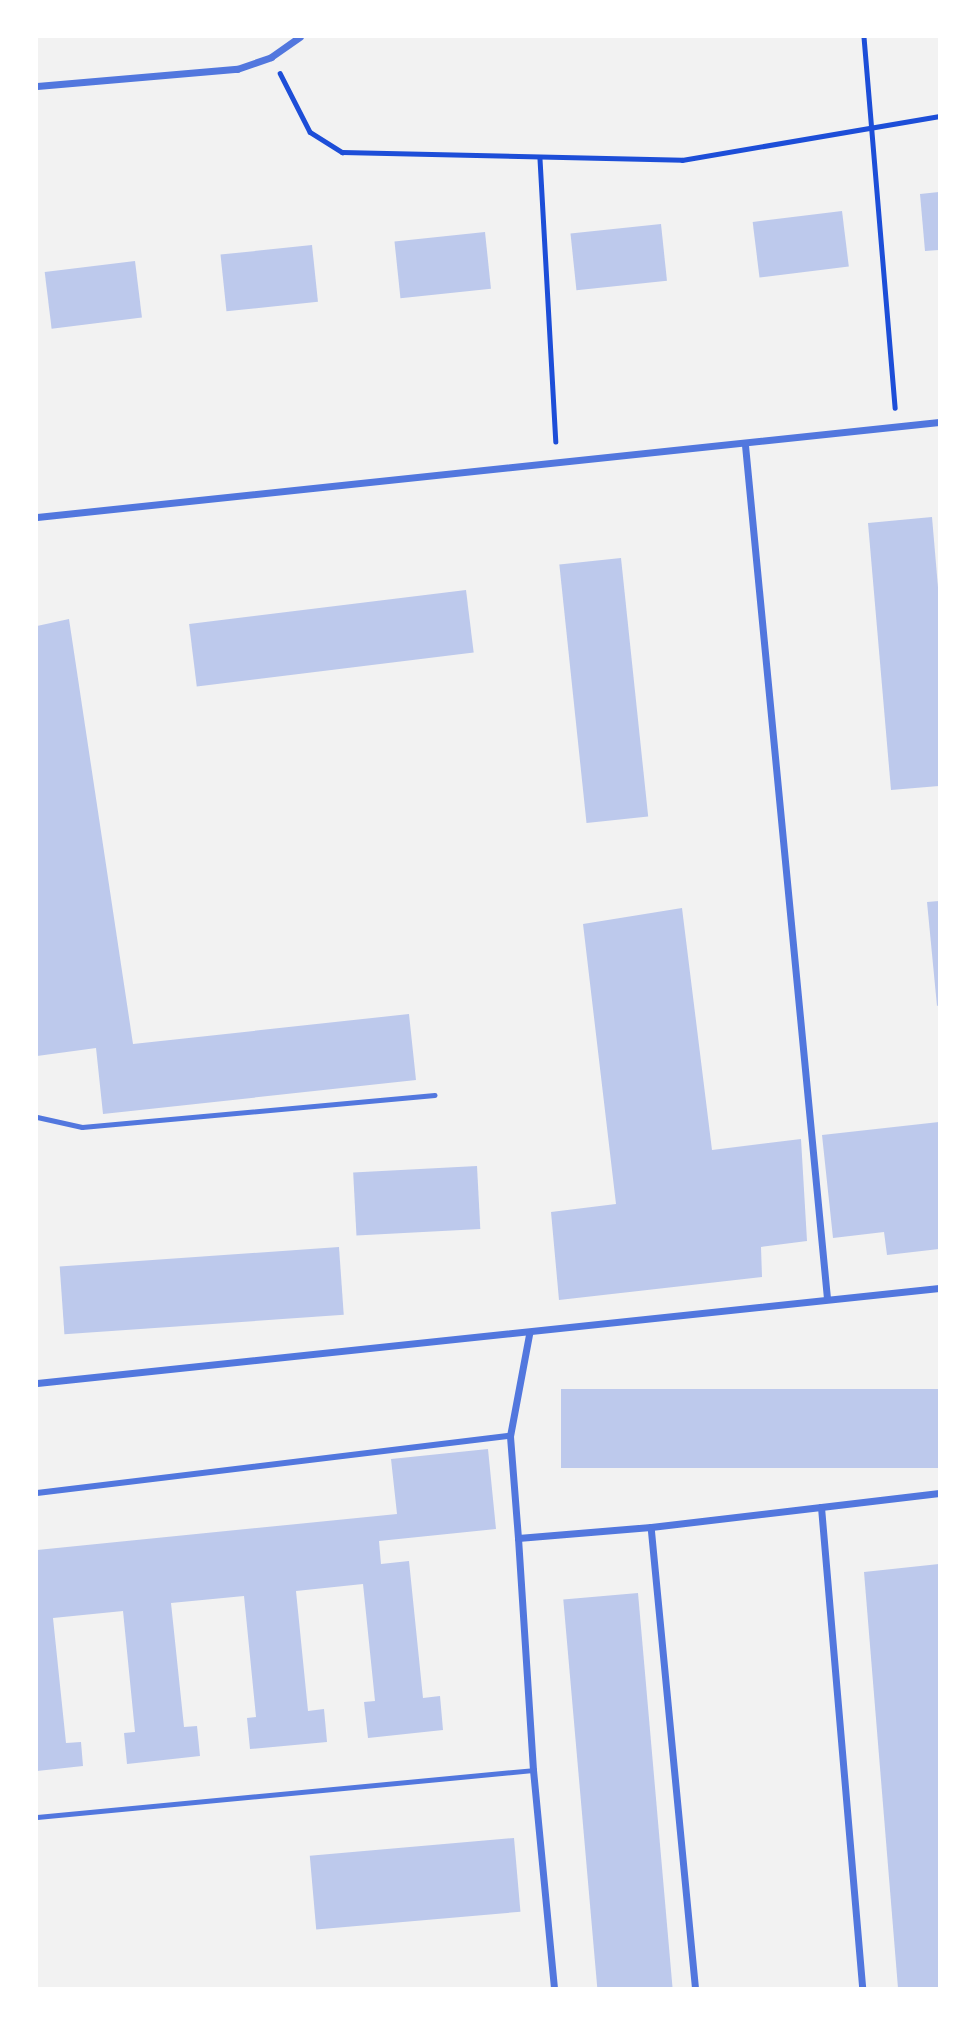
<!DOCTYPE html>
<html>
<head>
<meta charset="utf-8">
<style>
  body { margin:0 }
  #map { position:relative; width:976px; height:2025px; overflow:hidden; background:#f2f2f2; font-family:Commissioner,sans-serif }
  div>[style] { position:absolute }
  .building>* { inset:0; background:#bdc9ec; transform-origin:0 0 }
  .path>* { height:4.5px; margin:-2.25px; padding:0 2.25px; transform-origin:2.25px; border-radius:2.25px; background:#1d4ed8 }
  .service>* { height:5px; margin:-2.5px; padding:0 2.5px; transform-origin:2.5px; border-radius:2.5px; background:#5277de }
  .pedestrian>* { height:6px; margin:-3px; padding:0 3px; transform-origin:3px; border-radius:3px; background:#5277de }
  .minor>* { height:7px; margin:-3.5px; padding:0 3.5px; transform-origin:3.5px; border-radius:3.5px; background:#5277de }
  span { translate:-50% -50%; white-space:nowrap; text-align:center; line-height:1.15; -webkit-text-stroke:7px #fff; paint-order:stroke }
  .frame { position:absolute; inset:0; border:38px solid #fff; pointer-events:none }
</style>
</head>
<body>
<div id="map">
  <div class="building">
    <i style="clip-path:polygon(939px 192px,939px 250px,925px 251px,920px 194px)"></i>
    <i style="left:842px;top:211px;width:56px;height:90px;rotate:83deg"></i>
    <i style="left:661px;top:224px;width:57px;height:91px;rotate:84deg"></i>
    <i style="left:485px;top:232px;width:57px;height:91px;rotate:84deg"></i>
    <i style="left:312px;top:245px;width:57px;height:92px;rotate:84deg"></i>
    <i style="left:135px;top:261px;width:57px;height:91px;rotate:83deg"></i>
    <i style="clip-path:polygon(932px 517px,939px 599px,939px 786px,891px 790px,868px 523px)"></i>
    <i style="left:621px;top:558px;width:260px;height:62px;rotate:84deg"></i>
    <i style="left:466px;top:590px;width:63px;height:279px;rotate:83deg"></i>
    <i style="clip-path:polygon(69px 619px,133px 1044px,409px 1014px,416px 1080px,103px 1114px,96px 1048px,37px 1056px,37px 626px)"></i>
    <i style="clip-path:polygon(939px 901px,939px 1005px,937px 1006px,927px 902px)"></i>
    <i style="clip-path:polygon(682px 908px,712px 1150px,801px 1139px,807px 1241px,761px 1247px,762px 1277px,559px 1300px,551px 1212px,616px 1204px,583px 924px)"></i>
    <i style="clip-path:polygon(939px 1122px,939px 1249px,887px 1255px,884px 1232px,833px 1238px,822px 1135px)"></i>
    <i style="left:477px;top:1166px;width:63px;height:124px;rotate:87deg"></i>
    <i style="left:339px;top:1247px;width:68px;height:280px;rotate:86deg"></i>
    <i style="left:939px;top:1389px;width:79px;height:378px;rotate:90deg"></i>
    <i style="clip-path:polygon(488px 1449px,496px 1529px,379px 1541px,381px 1564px,409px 1561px,423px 1698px,440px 1696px,443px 1730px,368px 1738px,364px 1702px,375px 1701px,363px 1584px,296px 1591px,308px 1711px,324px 1709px,327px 1742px,250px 1749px,247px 1718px,256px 1717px,244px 1596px,171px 1603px,184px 1727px,197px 1726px,200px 1756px,127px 1764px,124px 1733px,135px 1732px,123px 1611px,53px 1618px,66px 1743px,81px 1742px,83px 1766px,37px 1771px,37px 1550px,397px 1514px,391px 1459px)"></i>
    <i style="clip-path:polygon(939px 1564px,939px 1988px,898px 1988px,864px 1572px)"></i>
    <i style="left:638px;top:1593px;width:397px;height:75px;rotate:85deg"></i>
    <i style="left:514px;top:1838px;width:74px;height:205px;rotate:85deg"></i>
  </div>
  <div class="path">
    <i style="left:864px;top:37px;width:372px;rotate:85.2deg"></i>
    <i style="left:280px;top:73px;width:66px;rotate:63deg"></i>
    <i style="left:310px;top:132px;width:38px;rotate:32deg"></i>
    <i style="left:342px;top:152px;width:340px;rotate:1.3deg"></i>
    <i style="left:682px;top:160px;width:261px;rotate:-9.7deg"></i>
    <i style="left:540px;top:159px;width:283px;rotate:86.8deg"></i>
  </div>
  <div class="service">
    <i style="left:37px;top:1117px;width:46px;rotate:12.5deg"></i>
    <i style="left:82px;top:1127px;width:354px;rotate:-5.2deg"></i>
    <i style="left:37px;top:1817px;width:498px;rotate:-5.4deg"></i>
  </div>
  <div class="pedestrian">
    <i style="left:37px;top:1493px;width:476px;rotate:-6.9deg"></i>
  </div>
  <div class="minor">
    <i style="left:37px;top:86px;width:201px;rotate:-4.9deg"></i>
    <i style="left:237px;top:69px;width:36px;rotate:-19deg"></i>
    <i style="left:271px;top:57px;width:35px;rotate:-35deg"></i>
    <i style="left:745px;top:445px;width:857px;rotate:84.51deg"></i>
    <i style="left:37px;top:517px;width:907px;rotate:-6.01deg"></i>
    <i style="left:37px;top:1383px;width:907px;rotate:-6.01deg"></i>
    <i style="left:821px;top:1507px;width:119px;rotate:-6.8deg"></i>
    <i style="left:518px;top:1538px;width:102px;rotate:-94.5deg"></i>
    <i style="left:510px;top:1436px;width:104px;rotate:-79.4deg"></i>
    <i style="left:554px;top:1988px;width:219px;rotate:-95.5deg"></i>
    <i style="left:533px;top:1770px;width:232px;rotate:-93.7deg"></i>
    <i style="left:518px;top:1538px;width:133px;rotate:-4.7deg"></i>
    <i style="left:695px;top:1988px;width:463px;rotate:-95.5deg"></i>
    <i style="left:651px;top:1527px;width:171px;rotate:-6.7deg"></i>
    <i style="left:821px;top:1507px;width:483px;rotate:85.1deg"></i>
  </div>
  <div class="frame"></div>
</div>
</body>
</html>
